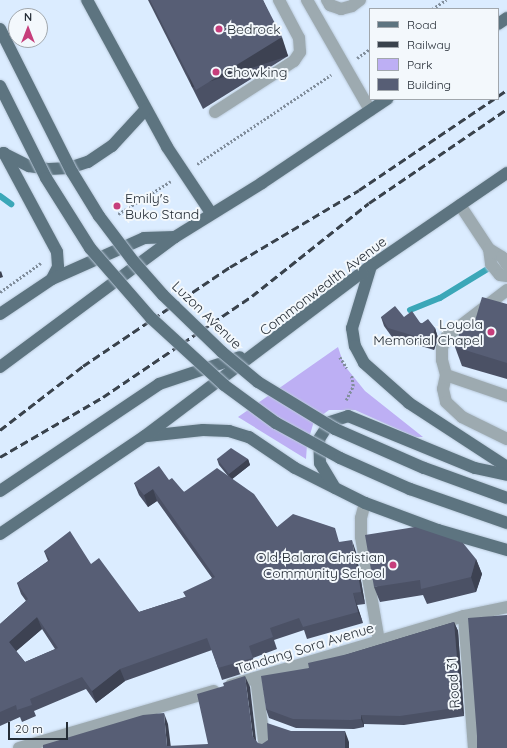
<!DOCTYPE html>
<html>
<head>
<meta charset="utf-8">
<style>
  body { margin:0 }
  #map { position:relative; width:507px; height:748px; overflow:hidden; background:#dbecff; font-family:Quicksand,sans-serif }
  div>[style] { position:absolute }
  .green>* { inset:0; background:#bdaff4 }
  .stream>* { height:6px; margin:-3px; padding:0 3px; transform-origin:3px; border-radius:3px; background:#3ba7b8 }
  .path>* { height:2.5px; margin-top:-1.25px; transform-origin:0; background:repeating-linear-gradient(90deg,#818e9c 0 2px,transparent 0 4px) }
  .roads { filter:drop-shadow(0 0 1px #bacadb) drop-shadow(0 0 1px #bacadb) }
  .lane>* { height:12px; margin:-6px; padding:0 6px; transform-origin:6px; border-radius:6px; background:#9daab0 }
  .street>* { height:12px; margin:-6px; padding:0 6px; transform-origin:6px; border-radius:6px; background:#9daab0 }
  .primary>* { height:12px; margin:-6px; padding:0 6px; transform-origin:6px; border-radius:6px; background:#5d7480 }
  .rail>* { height:3px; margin-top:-1.5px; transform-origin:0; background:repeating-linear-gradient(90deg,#39424c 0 8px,transparent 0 12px) }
  .bridges { filter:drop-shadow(0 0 1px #bacadb) drop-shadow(0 0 1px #bacadb) }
  .primary-bridge>* { height:12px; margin:-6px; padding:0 6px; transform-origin:6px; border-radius:6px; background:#5d7480 }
  .wall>* { inset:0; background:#4b5165 }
  .shaded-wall>* { inset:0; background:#3d4252; transform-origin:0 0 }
  .building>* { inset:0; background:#575e75 }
  .dots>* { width:11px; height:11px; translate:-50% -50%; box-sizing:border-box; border:2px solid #f3f8fc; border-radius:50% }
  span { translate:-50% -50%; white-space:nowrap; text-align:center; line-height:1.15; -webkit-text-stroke:4px #f3f8fc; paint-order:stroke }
  .poi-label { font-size:14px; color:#252d36 }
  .left { translate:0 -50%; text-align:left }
  .right { translate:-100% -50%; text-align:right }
  .street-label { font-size:14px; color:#252d36 }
  .legend { position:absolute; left:369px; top:8px; width:130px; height:92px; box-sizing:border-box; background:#f3f8fc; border:1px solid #a1a7ad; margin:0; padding:5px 7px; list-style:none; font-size:12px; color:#252d36 }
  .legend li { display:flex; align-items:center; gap:8px; height:20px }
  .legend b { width:20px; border:1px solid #a1a7ad }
  .north { position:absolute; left:8px; top:8px; width:40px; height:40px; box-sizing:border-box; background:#f3f8fc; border:1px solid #a1a7ad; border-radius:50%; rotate:0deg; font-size:11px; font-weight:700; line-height:16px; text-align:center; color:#252d36 }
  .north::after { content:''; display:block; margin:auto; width:14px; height:18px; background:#c63e7b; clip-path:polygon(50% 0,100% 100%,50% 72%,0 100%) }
  .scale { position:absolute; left:8px; top:722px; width:60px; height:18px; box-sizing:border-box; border:2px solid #252d36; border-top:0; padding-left:5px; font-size:12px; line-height:14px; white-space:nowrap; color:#252d36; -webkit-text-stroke:3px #f3f8fc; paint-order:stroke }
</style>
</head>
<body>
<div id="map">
  <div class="green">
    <i style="clip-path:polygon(338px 347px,344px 365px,365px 391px,423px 437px,415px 437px,355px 410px,329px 410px,314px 421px,307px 445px,306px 459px,238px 417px)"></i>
  </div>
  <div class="stream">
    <i style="left:0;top:196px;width:14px;rotate:36deg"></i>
    <i style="left:410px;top:310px;width:32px;rotate:-22deg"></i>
    <i style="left:440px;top:298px;width:63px;rotate:-31.4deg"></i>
  </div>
  <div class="path">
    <i style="left:432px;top:9px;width:17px;rotate:-33deg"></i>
    <i style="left:357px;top:58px;width:16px;rotate:-35deg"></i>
    <i style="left:197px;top:164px;width:161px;rotate:-33.6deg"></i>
    <i style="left:118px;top:214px;width:62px;rotate:-31.9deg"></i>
    <i style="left:0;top:292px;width:50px;rotate:-35.3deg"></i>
    <i style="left:340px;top:357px;width:13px;rotate:58deg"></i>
    <i style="left:346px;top:400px;width:16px;rotate:-63deg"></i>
    <i style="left:353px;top:386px;width:12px;rotate:-99deg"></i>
  </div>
  <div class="roads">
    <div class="lane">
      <i style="left:307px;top:0;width:127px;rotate:60.2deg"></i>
      <i style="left:327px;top:0;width:6px;rotate:59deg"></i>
      <i style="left:330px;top:5px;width:12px;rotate:20deg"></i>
      <i style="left:341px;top:9px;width:11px;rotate:-15deg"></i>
      <i style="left:352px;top:6px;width:10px;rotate:-37deg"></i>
      <i style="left:215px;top:112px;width:94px;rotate:-32.8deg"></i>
      <i style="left:294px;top:61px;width:11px;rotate:-56deg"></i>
      <i style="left:300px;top:52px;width:14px;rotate:-94deg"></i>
      <i style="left:299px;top:38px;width:43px;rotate:-117.8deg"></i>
      <i style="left:460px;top:205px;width:53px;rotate:56.6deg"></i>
      <i style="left:489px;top:249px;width:15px;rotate:32deg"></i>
      <i style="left:502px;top:257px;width:9px;rotate:58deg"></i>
      <i style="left:489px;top:249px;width:15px;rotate:82deg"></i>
      <i style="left:491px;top:264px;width:14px;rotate:51deg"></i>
      <i style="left:500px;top:275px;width:7px;rotate:8deg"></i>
      <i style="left:507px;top:290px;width:76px;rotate:142.5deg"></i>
      <i style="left:447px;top:336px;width:13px;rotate:113deg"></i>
      <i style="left:442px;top:348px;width:12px;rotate:90deg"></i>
      <i style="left:442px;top:360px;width:16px;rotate:75deg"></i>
      <i style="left:446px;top:375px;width:14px;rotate:102deg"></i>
      <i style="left:443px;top:389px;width:13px;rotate:77deg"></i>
      <i style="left:446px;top:402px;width:22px;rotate:43deg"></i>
      <i style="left:462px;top:417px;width:50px;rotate:26.1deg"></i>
      <i style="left:446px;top:375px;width:65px;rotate:19deg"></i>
      <i style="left:365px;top:503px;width:16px;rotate:105deg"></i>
      <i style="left:361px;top:518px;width:19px;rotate:90deg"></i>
      <i style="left:361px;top:537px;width:106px;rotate:80.2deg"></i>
    </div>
    <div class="street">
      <i style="left:464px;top:616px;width:132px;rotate:85.7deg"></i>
      <i style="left:256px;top:678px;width:71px;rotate:82.7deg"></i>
      <i style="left:231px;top:685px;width:243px;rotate:-16.5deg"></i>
      <i style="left:464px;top:616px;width:44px;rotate:-11.8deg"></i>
      <i style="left:19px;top:748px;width:203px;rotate:-16.3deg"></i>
    </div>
    <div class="primary">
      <i style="left:87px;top:0;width:167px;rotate:61.4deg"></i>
      <i style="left:167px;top:147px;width:79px;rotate:56.3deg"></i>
      <i style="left:498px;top:24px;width:11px;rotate:-34deg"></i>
      <i style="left:3px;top:153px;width:29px;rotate:27deg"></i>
      <i style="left:29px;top:166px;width:20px;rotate:9deg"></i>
      <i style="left:49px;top:169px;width:20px;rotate:-3deg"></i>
      <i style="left:69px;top:168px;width:20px;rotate:-18deg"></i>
      <i style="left:88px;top:162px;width:29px;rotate:-34deg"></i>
      <i style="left:112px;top:146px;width:50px;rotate:-47.4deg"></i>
      <i style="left:4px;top:153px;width:112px;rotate:61.8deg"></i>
      <i style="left:57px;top:252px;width:15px;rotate:86deg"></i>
      <i style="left:58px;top:267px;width:13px;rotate:117deg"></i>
      <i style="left:371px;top:266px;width:65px;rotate:107deg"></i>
      <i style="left:352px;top:328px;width:18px;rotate:81deg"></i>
      <i style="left:355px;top:346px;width:19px;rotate:62deg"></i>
      <i style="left:364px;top:363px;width:60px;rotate:41.6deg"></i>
      <i style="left:409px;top:403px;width:117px;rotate:33.1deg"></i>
      <i style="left:0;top:314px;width:63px;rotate:-33.9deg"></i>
      <i style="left:52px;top:279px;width:101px;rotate:-24deg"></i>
      <i style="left:144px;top:238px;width:31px;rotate:-2deg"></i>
      <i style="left:0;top:367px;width:218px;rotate:-36.6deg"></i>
      <i style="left:175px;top:237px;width:102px;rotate:-31.8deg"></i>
      <i style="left:262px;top:183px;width:151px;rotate:-33.9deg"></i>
      <i style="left:147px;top:436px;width:56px;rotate:-6.1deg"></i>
      <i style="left:203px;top:430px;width:26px;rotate:2deg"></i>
      <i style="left:229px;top:431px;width:21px;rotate:17deg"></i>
      <i style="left:249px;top:437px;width:55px;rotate:34deg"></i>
      <i style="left:295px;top:468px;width:78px;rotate:26.6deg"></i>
      <i style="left:365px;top:503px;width:78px;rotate:20.3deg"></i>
      <i style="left:438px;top:530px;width:72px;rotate:16.2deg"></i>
      <i style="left:335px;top:488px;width:29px;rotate:-121deg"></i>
      <i style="left:320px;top:463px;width:24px;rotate:-92deg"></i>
      <i style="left:319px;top:439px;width:20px;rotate:-57deg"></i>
      <i style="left:330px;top:422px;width:19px;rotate:-18deg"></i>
      <i style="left:348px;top:416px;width:137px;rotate:22.3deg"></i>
      <i style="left:475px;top:468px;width:33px;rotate:12deg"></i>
      <i style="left:0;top:491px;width:192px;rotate:-33.9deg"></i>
      <i style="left:159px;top:384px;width:85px;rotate:-18.4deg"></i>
      <i style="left:0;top:534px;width:175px;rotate:-34.1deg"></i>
      <i style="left:145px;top:436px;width:283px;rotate:-37deg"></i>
      <i style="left:371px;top:266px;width:165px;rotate:-34.4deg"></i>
    </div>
  </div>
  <div class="rail">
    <i style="left:498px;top:96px;width:11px;rotate:-34deg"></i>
    <i style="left:0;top:430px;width:105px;rotate:-37.6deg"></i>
    <i style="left:83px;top:366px;width:177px;rotate:-34deg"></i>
    <i style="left:230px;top:267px;width:150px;rotate:-30.8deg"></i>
    <i style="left:359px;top:190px;width:163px;rotate:-34deg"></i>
    <i style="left:0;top:457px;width:119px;rotate:-30.2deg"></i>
    <i style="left:103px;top:397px;width:180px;rotate:-34.1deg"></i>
    <i style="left:252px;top:296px;width:149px;rotate:-38.5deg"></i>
    <i style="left:369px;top:203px;width:167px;rotate:-34.3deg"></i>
  </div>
  <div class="bridges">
    <div class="primary-bridge">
      <i style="left:0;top:29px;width:160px;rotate:63.3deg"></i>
      <i style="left:72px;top:172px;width:52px;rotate:58.5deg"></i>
      <i style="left:99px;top:216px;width:56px;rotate:52.9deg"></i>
      <i style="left:133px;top:261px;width:45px;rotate:48.6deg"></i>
      <i style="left:163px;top:295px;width:82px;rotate:44deg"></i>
      <i style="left:222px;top:352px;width:47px;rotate:39.8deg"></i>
      <i style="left:258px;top:382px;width:90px;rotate:31.4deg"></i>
      <i style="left:335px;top:429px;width:97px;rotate:23.7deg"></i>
      <i style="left:424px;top:468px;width:88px;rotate:19.9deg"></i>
      <i style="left:0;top:86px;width:103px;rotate:63.4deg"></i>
      <i style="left:46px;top:178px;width:83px;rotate:57.8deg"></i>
      <i style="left:90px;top:248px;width:93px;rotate:48.9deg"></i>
      <i style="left:151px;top:318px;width:99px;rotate:42.5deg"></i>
      <i style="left:224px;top:385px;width:64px;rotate:36.2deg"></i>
      <i style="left:276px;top:423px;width:73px;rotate:28.7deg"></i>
      <i style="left:340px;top:458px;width:77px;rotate:23.9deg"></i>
      <i style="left:410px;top:489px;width:103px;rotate:19.3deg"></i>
    </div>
  </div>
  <div class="wall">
    <i style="clip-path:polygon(148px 0,263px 0,288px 56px,203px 109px)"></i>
    <i style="clip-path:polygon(507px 304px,507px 379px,462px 366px,455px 347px,472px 331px)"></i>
    <i style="clip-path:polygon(381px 317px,404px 317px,435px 328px,438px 338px,434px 350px,392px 337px,384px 326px)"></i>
    <i style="clip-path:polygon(evenodd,217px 459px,248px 459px,250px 465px,232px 479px,277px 527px,340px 542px,356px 552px,365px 604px,357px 605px,363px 623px,307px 639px,304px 630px,274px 640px,277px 649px,253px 658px,257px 669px,222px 680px,212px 650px,125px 681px,96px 703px,86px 689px,34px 711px,36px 716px,22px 722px,20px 717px,0 726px,0 624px,26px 601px,21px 594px,17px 583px,48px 561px,44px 551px,91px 564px,139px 612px,185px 597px,212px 578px,157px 501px,148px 507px,139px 495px,134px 483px,169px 480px,184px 492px,228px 476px,219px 465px,217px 459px,42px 629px,55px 649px,25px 662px,16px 651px,42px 629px)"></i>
    <i style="clip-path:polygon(476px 559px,482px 574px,476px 592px,427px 604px,423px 595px,380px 602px,374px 587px)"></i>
    <i style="clip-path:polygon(454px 622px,458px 631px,464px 716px,404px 725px,364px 724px,364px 727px,354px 729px,296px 728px,269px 718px,266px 709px,309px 668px,348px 654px)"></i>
  </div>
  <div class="shaded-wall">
    <i style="left:282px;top:37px;width:20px;height:101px;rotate:72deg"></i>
    <i style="clip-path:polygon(1px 271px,3px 277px,0 278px,0 272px)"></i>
    <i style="clip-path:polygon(435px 328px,438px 338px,434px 350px,431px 341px)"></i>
    <i style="clip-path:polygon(248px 459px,250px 465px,231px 480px,229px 474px)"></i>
    <i style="clip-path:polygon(153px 489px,157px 501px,148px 507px,144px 495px)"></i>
    <i style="clip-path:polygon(352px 540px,356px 552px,365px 604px,361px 592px)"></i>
    <i style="clip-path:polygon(476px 559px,482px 574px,476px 592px,471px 577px)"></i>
    <i style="clip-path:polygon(353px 593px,363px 623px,358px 612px)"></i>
    <i style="clip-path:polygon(37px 617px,42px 629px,13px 654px,9px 642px)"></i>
    <i style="clip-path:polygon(454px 622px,458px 631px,464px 716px,461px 707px)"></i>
    <i style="clip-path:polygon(120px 669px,125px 681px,96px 703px,92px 691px)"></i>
    <i style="clip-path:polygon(245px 676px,250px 687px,257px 748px,253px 737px)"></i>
    <i style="clip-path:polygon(164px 713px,168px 724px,171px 748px,167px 746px)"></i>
    <i style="clip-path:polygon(361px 715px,364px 724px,364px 727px,361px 719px)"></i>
    <i style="clip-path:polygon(345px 731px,349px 742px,349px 748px,345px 748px)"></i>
  </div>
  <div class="building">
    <i style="clip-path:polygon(150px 0,263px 0,282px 37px,196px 90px)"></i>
    <i style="clip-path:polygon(482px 297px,507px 304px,507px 363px,455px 347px,461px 328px,472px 331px)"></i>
    <i style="clip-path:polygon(395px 306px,404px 317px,412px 311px,421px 324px,428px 319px,435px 328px,431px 341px,388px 328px,381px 317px)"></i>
    <i style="clip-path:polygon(231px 448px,248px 459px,229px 474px,217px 459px)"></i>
    <i style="clip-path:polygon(evenodd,159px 466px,169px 480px,172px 478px,184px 492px,217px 468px,254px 494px,277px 527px,293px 514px,335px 528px,339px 542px,352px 540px,361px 592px,353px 593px,358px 612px,303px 627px,299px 618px,270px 628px,273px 637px,249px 646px,253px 658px,218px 668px,207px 638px,120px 669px,92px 691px,82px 677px,30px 699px,32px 705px,17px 710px,16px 705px,0 712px,0 624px,28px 599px,17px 583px,50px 560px,44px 551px,70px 531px,91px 564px,99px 558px,139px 612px,186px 597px,183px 592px,215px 577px,153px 489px,144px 495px,134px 483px,159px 466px,37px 617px,58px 648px,25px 662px,9px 642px,37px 617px)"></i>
    <i style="clip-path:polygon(415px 527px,463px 543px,476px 559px,471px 577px,421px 589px,420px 580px,374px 587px,365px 535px)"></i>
    <i style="clip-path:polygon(507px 615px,507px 748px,477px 748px,477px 736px,468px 618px)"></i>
    <i style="clip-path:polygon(454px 622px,461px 707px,400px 716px,361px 715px,361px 719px,351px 720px,293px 719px,266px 709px,261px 676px,309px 668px,308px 663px,348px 654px)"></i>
    <i style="clip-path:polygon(245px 676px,253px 737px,258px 743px,262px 744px,268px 740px,267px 723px,291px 731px,345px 731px,345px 748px,43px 748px,43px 745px,143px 715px,164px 713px,167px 746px,208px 744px,197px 694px,224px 686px,223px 683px)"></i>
  </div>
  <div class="dots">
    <i style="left:219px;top:29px;background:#c63e7b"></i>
    <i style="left:216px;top:72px;background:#c63e7b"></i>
    <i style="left:117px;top:206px;background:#c63e7b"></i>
    <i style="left:491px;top:332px;background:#c63e7b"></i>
    <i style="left:393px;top:565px;background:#c63e7b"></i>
  </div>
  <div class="poi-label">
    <span class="left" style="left:227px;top:29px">Bedrock</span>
    <span class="left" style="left:224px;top:72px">Chowking</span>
    <span class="left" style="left:125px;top:206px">Emily's<br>Buko Stand</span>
    <span class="right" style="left:483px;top:332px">Loyola<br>Memorial Chapel</span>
    <span class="right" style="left:385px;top:565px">Old Balara Christian<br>Community School</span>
  </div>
  <div class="street-label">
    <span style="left:323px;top:286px;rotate:-37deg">Commonwealth Avenue</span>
    <span style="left:207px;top:315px;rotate:44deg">Luzon Avenue</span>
    <span style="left:305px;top:648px;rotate:-17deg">Tandang Sora Avenue</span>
    <span style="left:453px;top:683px;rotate:-94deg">Road 31</span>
  </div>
  <ul class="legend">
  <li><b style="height:5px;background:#5d7480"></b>Road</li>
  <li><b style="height:5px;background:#39424c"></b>Railway</li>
  <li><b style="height:11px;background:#bdaff4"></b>Park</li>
  <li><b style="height:11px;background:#575e75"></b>Building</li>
  </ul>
  <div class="north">N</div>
  <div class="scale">20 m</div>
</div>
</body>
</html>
